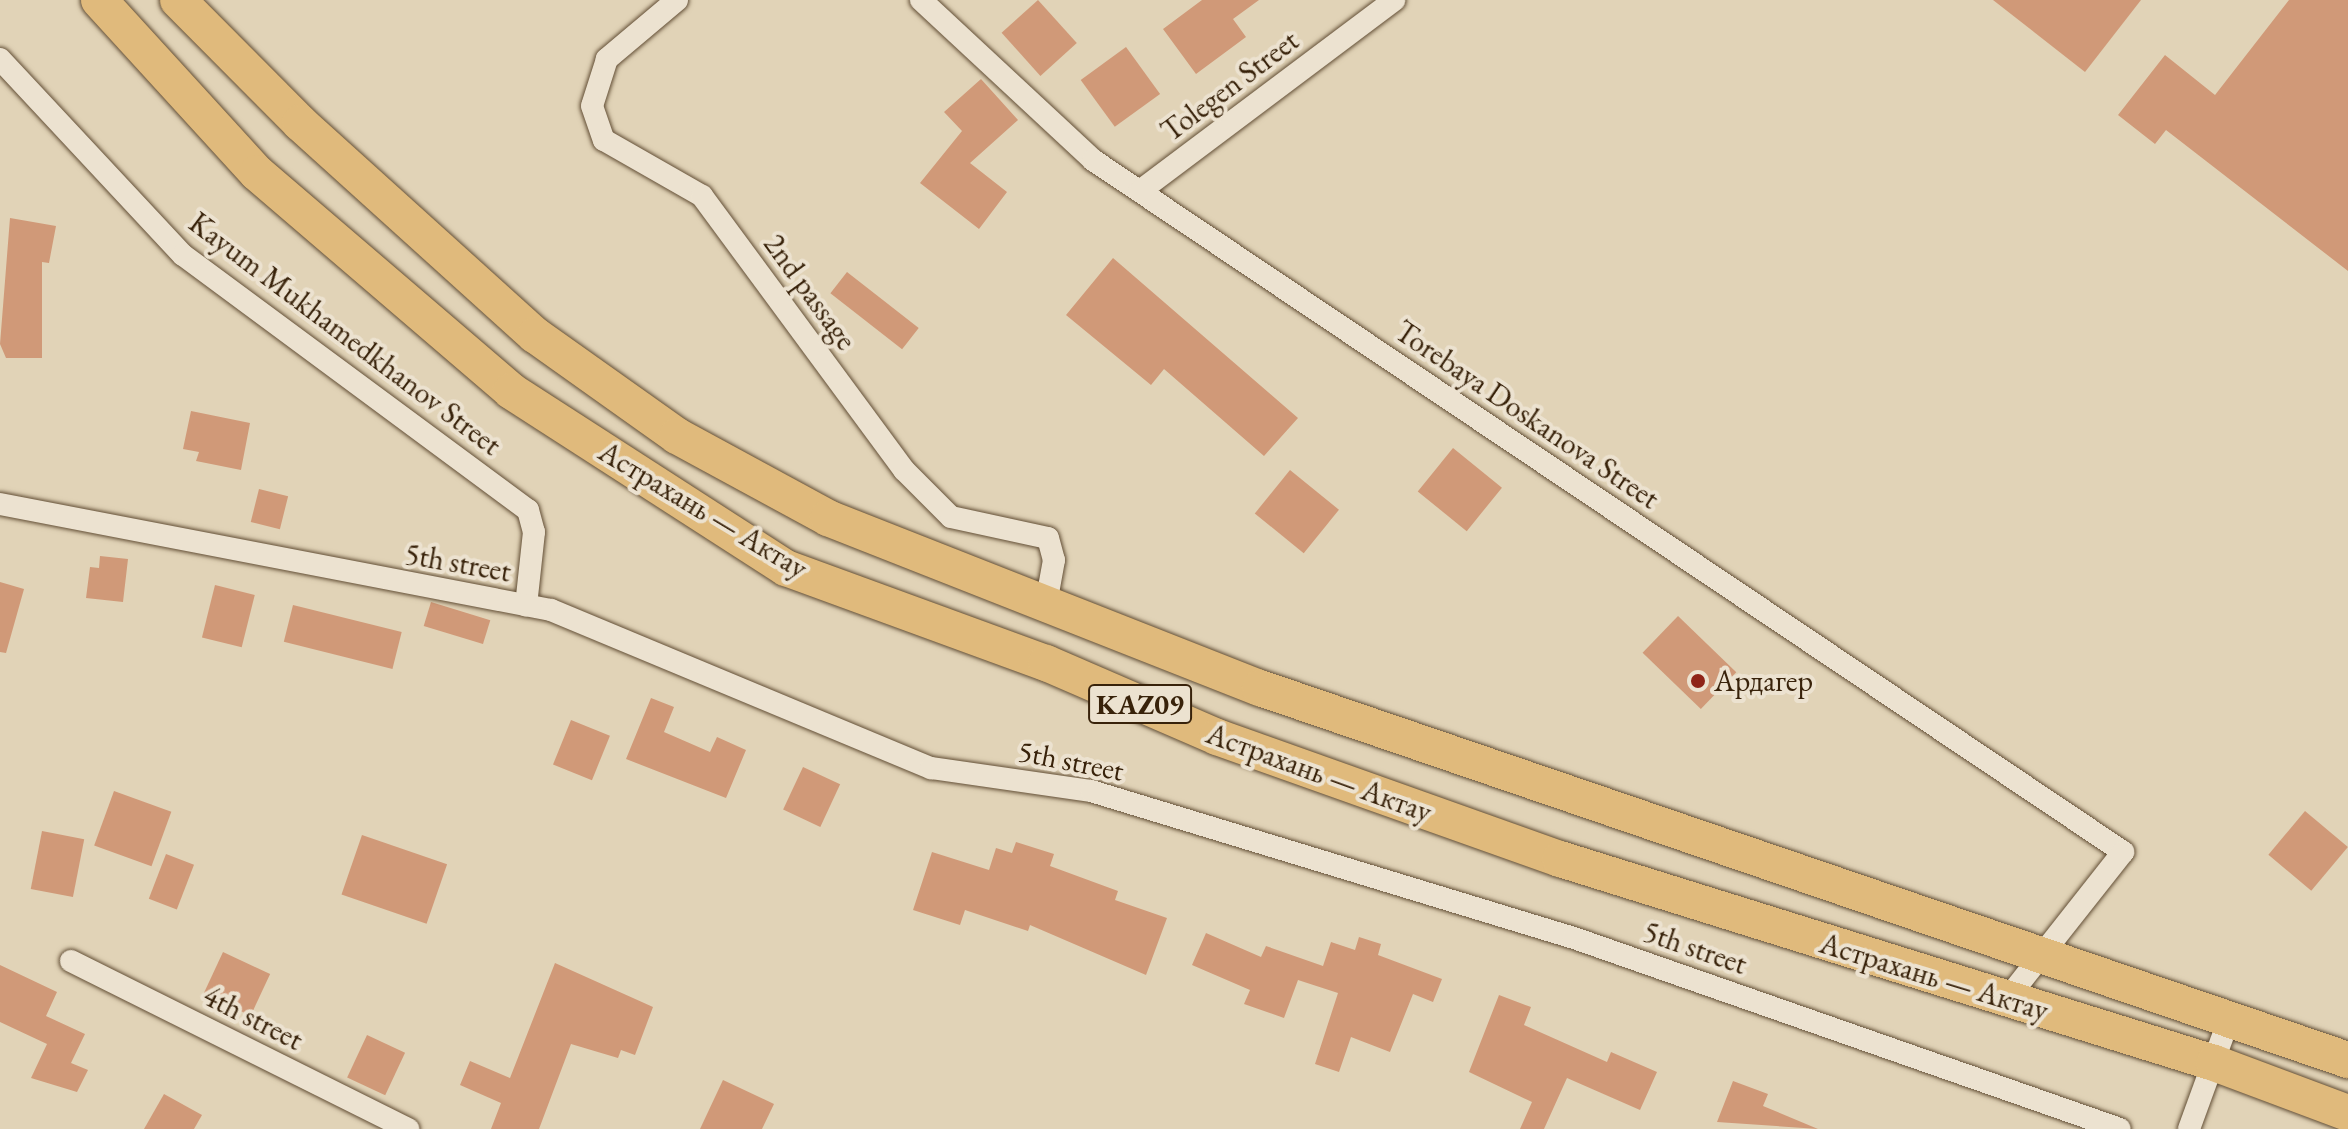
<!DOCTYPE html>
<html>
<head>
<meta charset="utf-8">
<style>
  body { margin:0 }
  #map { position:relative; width:2348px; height:1129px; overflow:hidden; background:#e1d3b7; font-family:"EB Garamond",serif }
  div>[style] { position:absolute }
  .building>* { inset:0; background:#d09978; transform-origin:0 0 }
  .roads { filter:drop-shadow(0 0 2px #624e35) drop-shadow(0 0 2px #624e35) }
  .minor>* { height:22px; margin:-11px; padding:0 11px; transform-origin:11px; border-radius:11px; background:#ece2d0 }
  .trunk>* { height:36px; margin:-18px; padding:0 18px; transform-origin:18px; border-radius:18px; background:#e0ba7c }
  .dots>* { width:22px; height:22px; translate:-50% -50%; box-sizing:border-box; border:4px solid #ece2d0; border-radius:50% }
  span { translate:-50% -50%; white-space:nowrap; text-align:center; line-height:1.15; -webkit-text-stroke:8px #ece2d0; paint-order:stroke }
  .shield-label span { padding:2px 6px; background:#ece2d0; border:2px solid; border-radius:6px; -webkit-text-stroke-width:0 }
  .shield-label { font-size:28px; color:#38220a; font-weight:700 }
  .street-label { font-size:30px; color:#38220a }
  .poi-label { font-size:30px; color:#38220a }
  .left { translate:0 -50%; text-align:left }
</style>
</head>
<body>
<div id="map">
  <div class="building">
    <i style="left:1038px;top:0;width:58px;height:49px;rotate:48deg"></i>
    <i style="clip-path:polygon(1202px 0,1259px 0,1233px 19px,1246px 37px,1196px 74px,1163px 29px)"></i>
    <i style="clip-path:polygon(1993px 0,2141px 0,2085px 72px)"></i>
    <i style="clip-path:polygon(2289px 0,2348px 0,2348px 271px,2166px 130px,2155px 144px,2118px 115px,2165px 55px,2215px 95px)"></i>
    <i style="left:1126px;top:47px;width:58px;height:56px;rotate:54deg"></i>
    <i style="clip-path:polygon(981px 79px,1018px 120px,970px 163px,1007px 192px,979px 229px,920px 183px,962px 131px,944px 112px)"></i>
    <i style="clip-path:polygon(10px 218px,56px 226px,49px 263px,42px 262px,42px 358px,6px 358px,0 344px)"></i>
    <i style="clip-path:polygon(1113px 258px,1298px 418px,1264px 456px,1164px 369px,1151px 385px,1066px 315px)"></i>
    <i style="left:847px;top:272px;width:91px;height:27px;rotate:38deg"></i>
    <i style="clip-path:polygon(191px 411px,250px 423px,241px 470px,196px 461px,199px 452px,183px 449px)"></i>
    <i style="left:1453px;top:448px;width:63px;height:56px;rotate:39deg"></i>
    <i style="left:1290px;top:470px;width:63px;height:56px;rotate:39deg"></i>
    <i style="left:259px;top:489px;width:30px;height:34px;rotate:14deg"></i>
    <i style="clip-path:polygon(100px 556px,128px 559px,123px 602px,86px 598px,90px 567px,99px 568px)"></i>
    <i style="clip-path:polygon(0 582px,24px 589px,6px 653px,0 652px)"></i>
    <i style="left:215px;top:585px;width:41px;height:54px;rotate:14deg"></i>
    <i style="left:431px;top:602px;width:62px;height:25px;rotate:17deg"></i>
    <i style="left:293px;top:605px;width:112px;height:38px;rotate:14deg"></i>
    <i style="left:1678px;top:616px;width:81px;height:51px;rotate:44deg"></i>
    <i style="clip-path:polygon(651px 698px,674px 707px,664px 732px,710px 752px,717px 737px,746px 750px,726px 798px,626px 759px)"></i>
    <i style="left:571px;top:720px;width:42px;height:48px;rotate:22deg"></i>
    <i style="left:803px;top:767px;width:41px;height:47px;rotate:25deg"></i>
    <i style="left:114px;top:791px;width:61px;height:58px;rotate:20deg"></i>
    <i style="left:2305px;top:811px;width:56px;height:57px;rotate:40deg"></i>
    <i style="left:42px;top:831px;width:43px;height:59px;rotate:11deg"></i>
    <i style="left:362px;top:835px;width:90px;height:63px;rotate:19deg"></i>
    <i style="clip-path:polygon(1016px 842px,1054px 854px,1050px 866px,1118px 891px,1115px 900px,1167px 918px,1146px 975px,1030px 925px,1028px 931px,965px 910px,960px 925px,913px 910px,932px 852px,989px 870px,996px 848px,1012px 853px)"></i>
    <i style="left:166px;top:854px;width:30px;height:48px;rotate:21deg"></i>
    <i style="clip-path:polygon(1206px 933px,1261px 957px,1266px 946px,1323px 966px,1331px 942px,1355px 950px,1359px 937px,1381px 944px,1378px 955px,1442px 979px,1433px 1002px,1413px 994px,1390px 1052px,1351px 1037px,1339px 1072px,1315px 1064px,1338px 993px,1298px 980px,1284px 1018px,1244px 1004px,1250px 990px,1192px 965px)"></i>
    <i style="left:223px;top:952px;width:52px;height:46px;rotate:25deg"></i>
    <i style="clip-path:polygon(555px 963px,653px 1007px,635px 1055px,621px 1050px,618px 1058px,571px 1044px,539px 1129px,491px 1129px,501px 1103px,460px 1085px,470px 1061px,510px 1078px)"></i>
    <i style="clip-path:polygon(0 965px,57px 992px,46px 1016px,85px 1034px,71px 1063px,88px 1070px,77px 1092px,31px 1078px,47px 1044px,0 1022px)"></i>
    <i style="clip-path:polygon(1499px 995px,1531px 1007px,1524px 1025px,1607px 1062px,1611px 1052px,1657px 1072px,1640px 1110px,1567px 1078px,1544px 1129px,1520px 1129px,1532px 1102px,1469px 1072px)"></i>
    <i style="left:367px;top:1035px;width:42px;height:47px;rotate:25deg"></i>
    <i style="clip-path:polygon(723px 1080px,774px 1104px,762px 1129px,700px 1129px)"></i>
    <i style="clip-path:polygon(1733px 1081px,1768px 1094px,1763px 1106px,1818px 1129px,1717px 1122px)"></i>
    <i style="clip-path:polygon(164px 1094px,202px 1115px,194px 1129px,144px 1129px)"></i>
  </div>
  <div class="roads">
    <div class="minor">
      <i style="left:677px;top:0;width:92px;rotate:139.9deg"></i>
      <i style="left:607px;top:59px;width:49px;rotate:107.7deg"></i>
      <i style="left:592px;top:106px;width:36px;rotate:71deg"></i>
      <i style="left:604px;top:140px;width:113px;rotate:29.7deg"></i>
      <i style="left:702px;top:196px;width:340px;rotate:53.6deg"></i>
      <i style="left:904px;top:470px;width:66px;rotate:45deg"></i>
      <i style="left:951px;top:517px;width:99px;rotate:12.2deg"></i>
      <i style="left:1048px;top:538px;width:23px;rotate:75deg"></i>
      <i style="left:1054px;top:560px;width:45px;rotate:100.3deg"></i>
      <i style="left:921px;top:0;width:235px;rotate:42.9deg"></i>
      <i style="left:1093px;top:160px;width:1241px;rotate:33.89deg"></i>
      <i style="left:2123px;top:852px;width:189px;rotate:128.3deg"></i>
      <i style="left:0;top:59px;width:268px;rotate:47deg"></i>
      <i style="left:183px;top:255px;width:429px;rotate:36.5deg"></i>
      <i style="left:528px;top:510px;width:23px;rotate:75deg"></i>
      <i style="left:534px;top:532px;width:74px;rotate:96.2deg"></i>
      <i style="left:1140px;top:191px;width:318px;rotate:-36.9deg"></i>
      <i style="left:0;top:504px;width:561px;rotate:10.89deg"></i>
      <i style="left:551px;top:610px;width:412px;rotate:22.6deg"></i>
      <i style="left:931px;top:768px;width:162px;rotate:8.2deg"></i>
      <i style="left:1091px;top:791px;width:505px;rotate:16.93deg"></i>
      <i style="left:1574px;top:938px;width:578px;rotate:19.28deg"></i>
      <i style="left:71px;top:961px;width:377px;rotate:26.5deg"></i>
      <i style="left:2189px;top:1129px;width:114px;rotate:-70deg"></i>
    </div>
    <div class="trunk">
      <i style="left:99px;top:0;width:234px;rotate:47.6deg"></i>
      <i style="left:257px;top:173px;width:335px;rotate:40.6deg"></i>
      <i style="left:511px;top:391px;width:327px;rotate:32.8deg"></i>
      <i style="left:786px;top:568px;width:277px;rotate:20.1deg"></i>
      <i style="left:1046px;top:663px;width:186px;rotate:23.4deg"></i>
      <i style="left:1217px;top:737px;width:364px;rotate:19.6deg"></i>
      <i style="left:1560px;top:859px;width:685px;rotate:17.32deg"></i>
      <i style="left:2214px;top:1063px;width:143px;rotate:20.5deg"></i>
      <i style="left:178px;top:0;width:173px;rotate:45.2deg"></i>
      <i style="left:300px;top:123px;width:316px;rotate:42.1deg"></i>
      <i style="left:535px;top:335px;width:174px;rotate:35.4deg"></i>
      <i style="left:677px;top:436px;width:172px;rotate:28.5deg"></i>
      <i style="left:828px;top:518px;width:464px;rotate:21.5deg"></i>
      <i style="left:1260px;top:688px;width:1150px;rotate:18.88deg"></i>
    </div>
  </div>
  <div class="dots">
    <i style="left:1698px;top:681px;background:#8f2418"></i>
  </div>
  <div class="shield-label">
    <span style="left:1140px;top:704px">KAZ09</span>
  </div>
  <div class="street-label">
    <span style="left:1230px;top:86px;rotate:-37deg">Tolegen Street</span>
    <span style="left:810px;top:292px;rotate:54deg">2nd passage</span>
    <span style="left:345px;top:334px;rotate:37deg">Kayum Mukhamedkhanov Street</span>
    <span style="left:1527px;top:415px;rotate:34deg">Torebaya Doskanova Street</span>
    <span style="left:703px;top:510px;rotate:31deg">Астрахань — Актау</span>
    <span style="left:458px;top:563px;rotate:10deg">5th street</span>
    <span style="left:1071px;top:761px;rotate:11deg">5th street</span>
    <span style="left:1319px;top:773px;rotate:20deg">Астрахань — Актау</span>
    <span style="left:1695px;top:948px;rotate:19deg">5th street</span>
    <span style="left:1934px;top:977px;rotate:17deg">Астрахань — Актау</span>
    <span style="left:253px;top:1018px;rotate:27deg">4th street</span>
  </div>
  <div class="poi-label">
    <span class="left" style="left:1714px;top:681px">Ардагер</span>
  </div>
</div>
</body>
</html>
